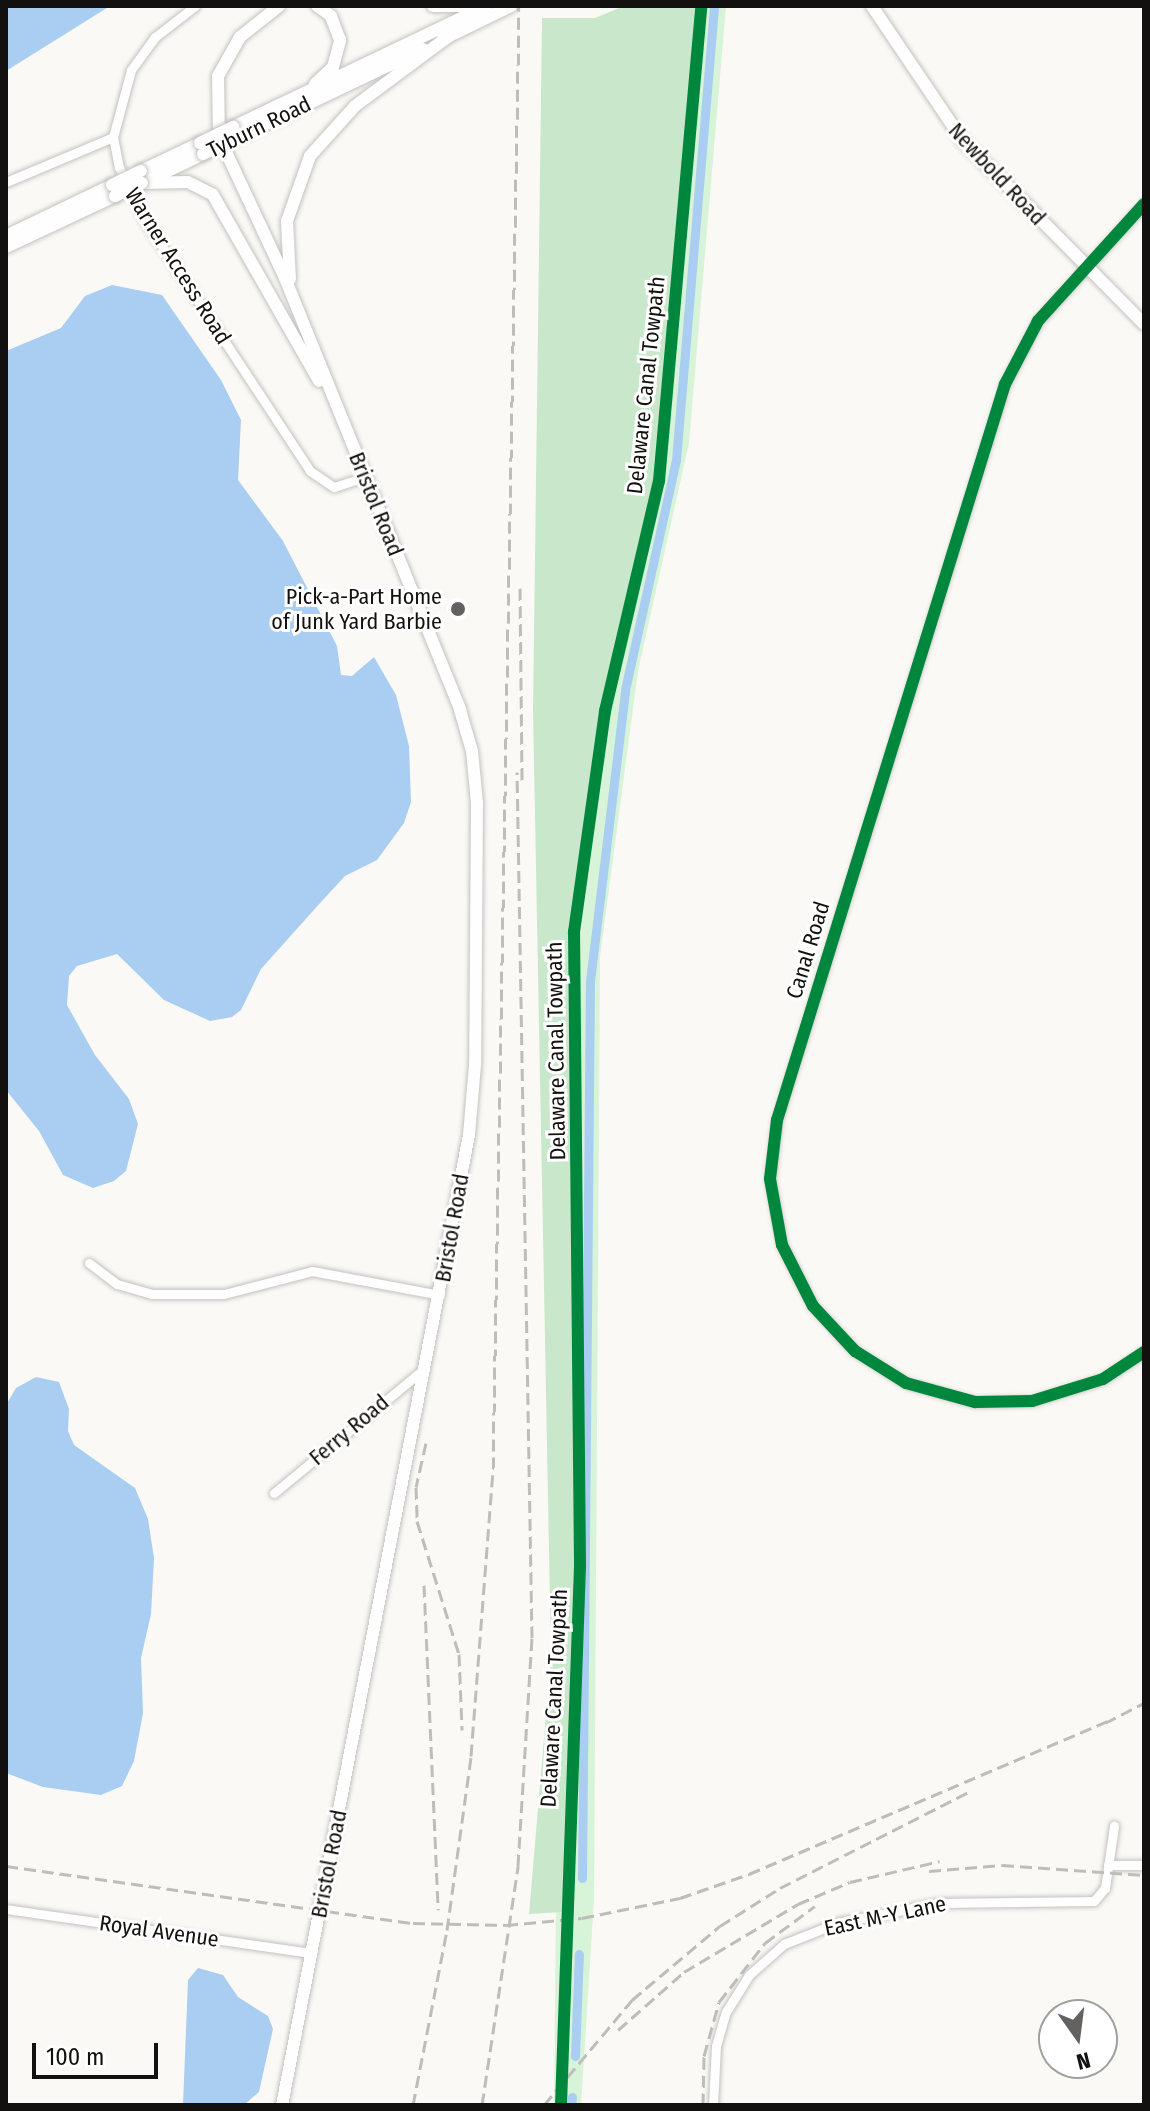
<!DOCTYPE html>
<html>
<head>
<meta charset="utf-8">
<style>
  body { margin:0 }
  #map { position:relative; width:1150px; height:2111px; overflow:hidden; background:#fbf9f5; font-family:"Fira Sans Condensed",sans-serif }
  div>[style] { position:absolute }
  .green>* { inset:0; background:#d7f3d8 }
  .forest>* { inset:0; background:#c9e8cb }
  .water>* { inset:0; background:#a9cef1 }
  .canal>* { height:9px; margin:-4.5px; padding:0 4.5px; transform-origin:4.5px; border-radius:4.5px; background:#a9cef1 }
  .roads { filter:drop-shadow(0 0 2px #c3c2bf) drop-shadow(0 0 2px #c3c2bf) }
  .minor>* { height:9px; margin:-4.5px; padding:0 4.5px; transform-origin:4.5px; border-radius:4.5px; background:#fefefe }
  .secondary>* { height:12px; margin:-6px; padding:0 6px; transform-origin:6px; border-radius:6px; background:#fefefe }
  .rail>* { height:3px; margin-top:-1.5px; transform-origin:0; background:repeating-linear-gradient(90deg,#bdbdbc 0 12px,transparent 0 18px) }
  .bridges { filter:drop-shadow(0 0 2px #c3c2bf) drop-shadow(0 0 2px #c3c2bf) }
  .secondary-bridge>* { height:12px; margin:-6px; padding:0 6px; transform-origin:6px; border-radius:6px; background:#fefefe }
  .cycleway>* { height:12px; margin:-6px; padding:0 6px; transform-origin:6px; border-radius:6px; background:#00873e }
  .dots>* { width:22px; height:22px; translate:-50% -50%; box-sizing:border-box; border:4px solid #fff; border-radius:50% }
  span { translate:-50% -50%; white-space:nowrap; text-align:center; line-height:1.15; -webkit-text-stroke:6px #fff; paint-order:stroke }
  .street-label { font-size:22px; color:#12110f }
  .poi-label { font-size:22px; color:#12110f }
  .right { translate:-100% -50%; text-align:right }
  .frame { position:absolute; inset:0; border:8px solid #12110f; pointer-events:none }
  .north { position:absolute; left:1038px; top:1999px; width:80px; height:80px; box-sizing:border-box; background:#fff; border:2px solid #a0a09f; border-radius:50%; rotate:166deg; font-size:22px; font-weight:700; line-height:32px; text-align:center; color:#12110f }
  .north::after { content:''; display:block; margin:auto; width:28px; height:36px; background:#646260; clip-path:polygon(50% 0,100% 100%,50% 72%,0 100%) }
  .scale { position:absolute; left:32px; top:2043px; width:126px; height:36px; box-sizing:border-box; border:4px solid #12110f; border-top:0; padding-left:10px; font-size:24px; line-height:28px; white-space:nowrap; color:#12110f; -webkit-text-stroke:6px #fff; paint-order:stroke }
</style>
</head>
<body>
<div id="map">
  <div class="green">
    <i style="clip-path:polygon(698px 6px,726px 6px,689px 443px,638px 671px,600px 957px,594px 1900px,581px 2105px,554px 2105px,556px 1904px,573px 1562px,573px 940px,598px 707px,674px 301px)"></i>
  </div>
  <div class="forest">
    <i style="clip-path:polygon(624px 6px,697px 6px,656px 480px,601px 711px,572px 932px,576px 1529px,563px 1912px,529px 1914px,551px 1656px,533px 711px,542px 18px,595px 18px)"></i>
  </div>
  <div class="water">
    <i style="clip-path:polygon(6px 6px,110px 6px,6px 71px)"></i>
    <i style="clip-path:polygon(112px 285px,162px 295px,221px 380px,241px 420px,238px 480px,283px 541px,337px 646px,341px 675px,352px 676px,374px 657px,396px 695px,409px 746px,411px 802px,404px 823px,377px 860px,345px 876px,321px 902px,261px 969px,241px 1010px,232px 1017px,210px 1021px,164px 1000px,117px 954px,77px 966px,69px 976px,67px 1005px,95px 1055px,129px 1099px,138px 1124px,126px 1171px,114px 1181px,93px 1188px,63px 1175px,39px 1131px,6px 1090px,6px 351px,61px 328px,85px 296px)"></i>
    <i style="clip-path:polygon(36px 1377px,59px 1382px,69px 1409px,68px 1431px,74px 1445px,135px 1488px,148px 1519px,154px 1558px,151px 1614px,141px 1658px,143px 1713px,134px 1761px,122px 1786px,101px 1795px,43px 1787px,6px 1773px,6px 1405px,16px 1388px)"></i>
    <i style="clip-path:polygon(198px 1968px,223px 1975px,238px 1997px,268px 2016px,273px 2029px,259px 2092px,244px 2105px,183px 2105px,188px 1980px)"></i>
  </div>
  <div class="canal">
    <i style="left:582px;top:1878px;width:897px;rotate:-89.49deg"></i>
    <i style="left:590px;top:981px;width:293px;rotate:-83.1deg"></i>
    <i style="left:625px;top:690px;width:236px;rotate:-77.5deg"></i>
    <i style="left:676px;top:460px;width:456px;rotate:-85.2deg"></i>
    <i style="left:575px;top:2056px;width:102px;rotate:-87.8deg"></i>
    <i style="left:571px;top:2105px;width:8px;rotate:-83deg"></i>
  </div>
  <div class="roads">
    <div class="minor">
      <i style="left:195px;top:6px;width:51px;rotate:142.2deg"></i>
      <i style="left:155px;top:37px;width:41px;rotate:126deg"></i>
      <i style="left:131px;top:70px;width:69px;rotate:105deg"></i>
      <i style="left:113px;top:137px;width:31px;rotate:79deg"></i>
      <i style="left:119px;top:167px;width:58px;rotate:64.3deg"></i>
      <i style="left:144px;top:219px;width:302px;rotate:56.6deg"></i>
      <i style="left:310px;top:471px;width:29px;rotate:34deg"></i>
      <i style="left:334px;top:487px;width:33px;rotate:-18deg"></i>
      <i style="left:6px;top:182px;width:116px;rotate:-22.8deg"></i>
      <i style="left:1144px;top:204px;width:158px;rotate:132.2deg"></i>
      <i style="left:1038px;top:321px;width:71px;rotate:117.6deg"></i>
      <i style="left:1005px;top:384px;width:771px;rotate:107.21deg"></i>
      <i style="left:777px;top:1120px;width:59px;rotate:96.8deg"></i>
      <i style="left:770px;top:1179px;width:67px;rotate:79.7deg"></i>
      <i style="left:782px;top:1245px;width:68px;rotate:63.1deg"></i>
      <i style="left:813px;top:1306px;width:62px;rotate:47deg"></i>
      <i style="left:855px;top:1351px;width:60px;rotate:32.1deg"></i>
      <i style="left:906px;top:1383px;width:72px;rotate:15.4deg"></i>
      <i style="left:975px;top:1402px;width:57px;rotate:-1deg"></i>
      <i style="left:1032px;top:1401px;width:74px;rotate:-17.2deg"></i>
      <i style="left:1103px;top:1379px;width:49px;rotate:-33.4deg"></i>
      <i style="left:89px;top:1263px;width:35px;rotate:37deg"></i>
      <i style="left:117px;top:1284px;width:36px;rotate:16deg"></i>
      <i style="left:152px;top:1294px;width:72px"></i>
      <i style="left:224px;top:1294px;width:91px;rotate:-14.6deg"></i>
      <i style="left:312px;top:1271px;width:130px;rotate:10.6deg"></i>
      <i style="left:274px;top:1493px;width:196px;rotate:-39.6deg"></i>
      <i style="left:1108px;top:1865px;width:36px"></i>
      <i style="left:6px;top:1909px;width:309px;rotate:8.2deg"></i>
      <i style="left:713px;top:2105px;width:59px;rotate:-87.1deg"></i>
      <i style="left:716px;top:2046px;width:35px;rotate:-74deg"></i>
      <i style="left:726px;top:2012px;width:44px;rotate:-58.1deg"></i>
      <i style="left:749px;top:1975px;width:47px;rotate:-41.5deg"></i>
      <i style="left:784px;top:1944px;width:57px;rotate:-21.6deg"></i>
      <i style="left:837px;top:1923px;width:104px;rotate:-11.1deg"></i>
      <i style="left:939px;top:1903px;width:155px;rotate:-0.7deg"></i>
      <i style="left:1094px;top:1901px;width:17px;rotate:-50deg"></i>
      <i style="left:1105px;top:1888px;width:63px;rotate:-81.7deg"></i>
    </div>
    <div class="secondary">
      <i style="left:279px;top:6px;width:50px;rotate:141.5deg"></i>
      <i style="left:240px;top:37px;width:45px;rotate:119.4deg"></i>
      <i style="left:218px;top:76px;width:61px;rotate:89.1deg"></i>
      <i style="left:219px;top:137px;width:156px;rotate:64.9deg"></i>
      <i style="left:285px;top:278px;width:466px;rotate:67.9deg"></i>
      <i style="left:460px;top:710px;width:43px;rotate:73.7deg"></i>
      <i style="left:472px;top:751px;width:52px;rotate:84.5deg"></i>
      <i style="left:477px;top:803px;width:262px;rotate:90.4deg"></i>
      <i style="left:475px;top:1065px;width:70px;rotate:94.9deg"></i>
      <i style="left:469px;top:1135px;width:988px;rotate:100.91deg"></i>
      <i style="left:433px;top:6px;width:44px"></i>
      <i style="left:872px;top:6px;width:163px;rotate:56deg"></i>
      <i style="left:963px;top:141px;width:257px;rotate:45.3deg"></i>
      <i style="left:443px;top:39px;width:76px;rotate:-25.9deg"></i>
      <i style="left:315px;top:84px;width:25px;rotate:-43deg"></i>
      <i style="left:333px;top:67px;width:28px;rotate:-75deg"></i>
      <i style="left:340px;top:40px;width:26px;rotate:-111deg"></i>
      <i style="left:331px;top:16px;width:17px;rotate:-144deg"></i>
      <i style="left:233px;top:127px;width:281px;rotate:-25.5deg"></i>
      <i style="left:238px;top:137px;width:205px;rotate:-25.4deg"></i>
      <i style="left:141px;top:171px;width:65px;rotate:-25.4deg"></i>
      <i style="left:149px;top:180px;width:60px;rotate:-25.7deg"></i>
      <i style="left:142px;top:183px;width:46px;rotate:-1.2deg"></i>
      <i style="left:188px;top:182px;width:28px;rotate:27deg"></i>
      <i style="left:213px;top:195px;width:214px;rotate:60.3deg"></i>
      <i style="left:6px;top:236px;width:118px;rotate:-25.7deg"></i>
      <i style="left:6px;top:247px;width:120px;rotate:-25.1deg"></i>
      <i style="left:290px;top:279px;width:58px;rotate:-93deg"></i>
      <i style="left:287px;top:221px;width:69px;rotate:-70.5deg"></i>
      <i style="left:310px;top:156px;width:67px;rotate:-48deg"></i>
      <i style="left:355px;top:106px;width:117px;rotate:-36.7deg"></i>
    </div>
  </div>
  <div class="rail">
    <i style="left:520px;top:588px;width:196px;rotate:89.4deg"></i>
    <i style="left:426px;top:1443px;width:45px;rotate:102.8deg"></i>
    <i style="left:416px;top:1487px;width:34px;rotate:88deg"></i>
    <i style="left:417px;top:1521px;width:139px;rotate:72.5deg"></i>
    <i style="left:459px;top:1654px;width:76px;rotate:87.7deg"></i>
    <i style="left:424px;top:1585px;width:325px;rotate:87.5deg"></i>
    <i style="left:1105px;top:1723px;width:44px;rotate:-27.1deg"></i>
    <i style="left:6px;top:1866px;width:411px;rotate:8deg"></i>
    <i style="left:413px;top:1923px;width:93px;rotate:1.2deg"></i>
    <i style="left:506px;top:1925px;width:76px;rotate:-5.3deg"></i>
    <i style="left:582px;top:1918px;width:100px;rotate:-11.5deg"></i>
    <i style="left:680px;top:1898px;width:73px;rotate:-19.2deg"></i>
    <i style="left:749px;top:1874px;width:398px;rotate:-23.1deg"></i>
    <i style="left:929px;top:1871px;width:73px;rotate:-4.7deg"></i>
    <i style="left:1002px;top:1865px;width:142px;rotate:4deg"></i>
    <i style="left:618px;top:2030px;width:88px;rotate:-41.3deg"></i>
    <i style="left:684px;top:1972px;width:133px;rotate:-30.8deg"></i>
    <i style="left:798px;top:1904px;width:56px;rotate:-22.9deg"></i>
    <i style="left:850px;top:1882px;width:92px;rotate:-13.1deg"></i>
    <i style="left:413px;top:2105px;width:178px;rotate:-79deg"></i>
    <i style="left:447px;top:1930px;width:176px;rotate:-82.1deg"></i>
    <i style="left:471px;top:1756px;width:288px;rotate:-85.6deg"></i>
    <i style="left:493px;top:1469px;width:1463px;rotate:-88.98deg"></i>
    <i style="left:482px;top:2105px;width:242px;rotate:-81.4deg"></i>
    <i style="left:518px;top:1866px;width:228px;rotate:-86.5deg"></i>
    <i style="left:532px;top:1638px;width:866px;rotate:-90.99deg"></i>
    <i style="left:544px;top:2105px;width:137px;rotate:-50deg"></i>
    <i style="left:632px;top:2000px;width:115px;rotate:-40.1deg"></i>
    <i style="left:720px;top:1926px;width:71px;rotate:-32.3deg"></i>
    <i style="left:780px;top:1888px;width:213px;rotate:-27deg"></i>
    <i style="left:703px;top:2105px;width:49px;rotate:-88.8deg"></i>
    <i style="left:704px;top:2056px;width:56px;rotate:-74.5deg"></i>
    <i style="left:719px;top:2002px;width:75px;rotate:-52.1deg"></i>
    <i style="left:765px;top:1943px;width:62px;rotate:-36.5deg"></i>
  </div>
  <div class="bridges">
    <div class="secondary-bridge">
      <i style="left:200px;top:143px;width:37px;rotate:-26deg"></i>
      <i style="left:203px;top:154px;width:39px;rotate:-26deg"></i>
      <i style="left:112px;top:185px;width:32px;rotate:-26deg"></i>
      <i style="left:115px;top:196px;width:30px;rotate:-26deg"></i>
    </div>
  </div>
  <div class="cycleway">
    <i style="left:1144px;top:204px;width:158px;rotate:132.2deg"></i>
    <i style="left:1038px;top:321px;width:71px;rotate:117.6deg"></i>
    <i style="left:1005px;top:384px;width:771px;rotate:107.21deg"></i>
    <i style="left:777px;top:1120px;width:59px;rotate:96.8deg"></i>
    <i style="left:770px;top:1179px;width:67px;rotate:79.7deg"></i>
    <i style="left:782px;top:1245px;width:68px;rotate:63.1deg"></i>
    <i style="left:813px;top:1306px;width:62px;rotate:47deg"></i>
    <i style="left:855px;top:1351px;width:60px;rotate:32.1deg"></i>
    <i style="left:906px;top:1383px;width:72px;rotate:15.4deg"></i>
    <i style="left:975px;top:1402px;width:57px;rotate:-1deg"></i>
    <i style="left:1032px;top:1401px;width:74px;rotate:-17.2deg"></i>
    <i style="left:1103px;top:1379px;width:49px;rotate:-33.4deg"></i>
    <i style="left:561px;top:2105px;width:540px;rotate:-87.98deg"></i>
    <i style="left:580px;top:1565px;width:633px;rotate:-90.54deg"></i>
    <i style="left:574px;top:932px;width:223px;rotate:-82deg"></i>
    <i style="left:605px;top:711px;width:236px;rotate:-76.8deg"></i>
    <i style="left:659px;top:481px;width:477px;rotate:-84.9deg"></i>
  </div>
  <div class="dots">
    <i style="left:458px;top:609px;background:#646260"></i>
  </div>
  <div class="street-label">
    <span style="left:259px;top:127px;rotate:-26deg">Tyburn Road</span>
    <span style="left:997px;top:174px;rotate:47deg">Newbold Road</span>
    <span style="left:178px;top:266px;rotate:58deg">Warner Access Road</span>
    <span style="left:646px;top:385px;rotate:-84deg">Delaware Canal Towpath</span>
    <span style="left:376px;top:504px;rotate:68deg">Bristol Road</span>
    <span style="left:808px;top:950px;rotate:-73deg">Canal Road</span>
    <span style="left:556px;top:1051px;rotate:-91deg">Delaware Canal Towpath</span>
    <span style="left:452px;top:1228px;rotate:-80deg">Bristol Road</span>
    <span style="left:349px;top:1430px;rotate:-40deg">Ferry Road</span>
    <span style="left:554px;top:1698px;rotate:-87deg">Delaware Canal Towpath</span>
    <span style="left:329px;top:1864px;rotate:-79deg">Bristol Road</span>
    <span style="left:885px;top:1916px;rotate:-12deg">East M-Y Lane</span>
    <span style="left:159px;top:1931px;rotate:8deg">Royal Avenue</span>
  </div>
  <div class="poi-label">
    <span class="right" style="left:442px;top:609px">Pick-a-Part Home<br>of Junk Yard Barbie</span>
  </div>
  <div class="frame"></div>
  <div class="north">N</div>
  <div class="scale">100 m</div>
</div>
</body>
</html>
